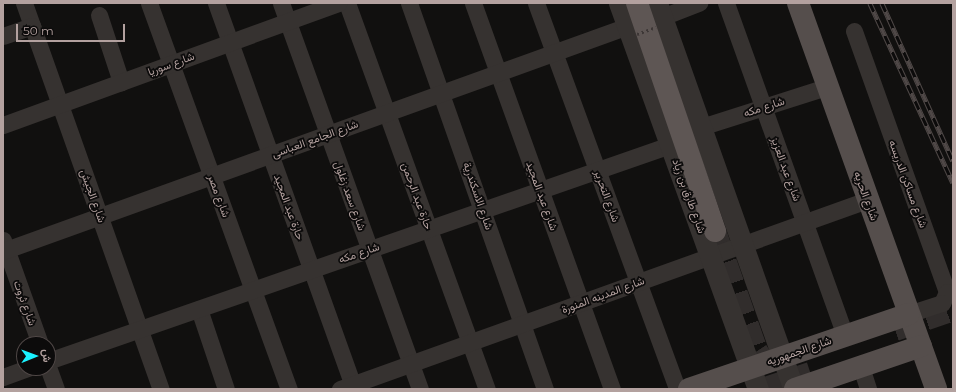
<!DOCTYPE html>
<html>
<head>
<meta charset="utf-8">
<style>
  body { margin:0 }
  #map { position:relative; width:956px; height:392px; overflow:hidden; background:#11100f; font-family:Montserrat,Vazirmatn,sans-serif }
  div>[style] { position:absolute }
  .trunk-tunnel>* { height:22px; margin-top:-11px; transform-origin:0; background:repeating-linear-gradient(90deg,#312d2c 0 22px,transparent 0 33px) }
  .minor>* { height:17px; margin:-8.5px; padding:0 8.5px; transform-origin:8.5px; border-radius:8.5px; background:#363230 }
  .tertiary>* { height:21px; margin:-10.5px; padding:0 10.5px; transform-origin:10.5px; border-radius:10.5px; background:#363230 }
  .primary>* { height:22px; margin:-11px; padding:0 11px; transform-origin:11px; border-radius:11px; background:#554e4c }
  .trunk>* { height:22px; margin:-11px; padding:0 11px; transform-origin:11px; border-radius:11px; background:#5e5654 }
  .rail>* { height:4.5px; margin-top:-2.25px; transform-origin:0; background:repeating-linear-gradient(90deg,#0c0b0b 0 9px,#4f4847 0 18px); box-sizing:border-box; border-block:1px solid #4f4847 }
  .path-bridge>* { height:2.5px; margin-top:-1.25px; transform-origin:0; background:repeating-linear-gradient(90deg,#3d3736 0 2px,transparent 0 5px) }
  span { translate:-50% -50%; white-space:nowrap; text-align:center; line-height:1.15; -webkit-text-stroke:3.5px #0c0b0b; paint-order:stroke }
  .street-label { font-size:11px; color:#b3a19f }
  .frame { position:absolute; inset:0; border:4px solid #b3a19f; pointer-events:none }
  .north { position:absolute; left:16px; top:336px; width:40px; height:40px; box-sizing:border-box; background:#0c0b0b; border:1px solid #4f4746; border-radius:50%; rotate:89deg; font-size:11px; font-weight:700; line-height:16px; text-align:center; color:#b3a19f }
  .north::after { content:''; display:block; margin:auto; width:14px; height:18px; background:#1af1fe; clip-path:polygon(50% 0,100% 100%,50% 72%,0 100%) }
  .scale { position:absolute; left:16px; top:24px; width:109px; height:18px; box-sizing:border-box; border:2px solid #b3a19f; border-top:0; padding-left:5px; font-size:12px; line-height:14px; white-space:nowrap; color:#b3a19f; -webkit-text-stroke:3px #0c0b0b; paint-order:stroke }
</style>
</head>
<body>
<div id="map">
  <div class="trunk-tunnel">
    <i style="left:715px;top:231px;width:127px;rotate:70.7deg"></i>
    <i style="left:757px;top:351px;width:24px;rotate:57deg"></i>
    <i style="left:895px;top:330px;width:61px;rotate:-19deg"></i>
    <i style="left:762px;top:389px;width:51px;rotate:-18.4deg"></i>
  </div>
  <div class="minor">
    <i style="left:24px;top:3px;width:410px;rotate:70.5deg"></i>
    <i style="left:149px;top:3px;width:411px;rotate:70.1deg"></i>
    <i style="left:216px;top:3px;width:410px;rotate:70.3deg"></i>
    <i style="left:281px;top:3px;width:410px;rotate:70.2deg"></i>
    <i style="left:347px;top:3px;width:411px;rotate:70.1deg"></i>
    <i style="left:409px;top:3px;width:409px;rotate:70.6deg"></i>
    <i style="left:473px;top:3px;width:410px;rotate:70.2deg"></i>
    <i style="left:536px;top:3px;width:411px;rotate:69.9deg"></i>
    <i style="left:726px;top:3px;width:354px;rotate:70.3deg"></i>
    <i style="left:99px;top:15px;width:71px;rotate:71.8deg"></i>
    <i style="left:662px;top:17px;width:40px;rotate:-21deg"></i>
    <i style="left:854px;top:31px;width:277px;rotate:70.4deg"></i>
    <i style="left:947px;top:292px;width:12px;rotate:114deg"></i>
    <i style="left:942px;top:303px;width:35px;rotate:162deg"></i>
    <i style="left:3px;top:36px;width:31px;rotate:-19deg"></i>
    <i style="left:3px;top:125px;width:357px;rotate:-20deg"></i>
    <i style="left:701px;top:127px;width:131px;rotate:-17.7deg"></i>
    <i style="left:3px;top:240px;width:110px;rotate:70.4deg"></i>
    <i style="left:3px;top:251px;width:664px;rotate:-19.8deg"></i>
    <i style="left:199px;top:309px;width:84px;rotate:71.4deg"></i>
    <i style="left:48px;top:361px;width:658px;rotate:-19.15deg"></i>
    <i style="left:48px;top:367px;width:23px;rotate:70deg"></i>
    <i style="left:861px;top:367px;width:23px;rotate:72deg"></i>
    <i style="left:3px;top:377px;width:27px;rotate:-20deg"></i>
    <i style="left:340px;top:389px;width:560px;rotate:-19.73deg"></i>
  </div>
  <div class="tertiary">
    <i style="left:619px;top:3px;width:410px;rotate:70.2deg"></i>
    <i style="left:657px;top:3px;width:410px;rotate:70.5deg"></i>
  </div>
  <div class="primary">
    <i style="left:798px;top:3px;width:410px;rotate:70.3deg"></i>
    <i style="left:689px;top:389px;width:232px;rotate:-18.8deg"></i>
    <i style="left:795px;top:389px;width:133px;rotate:-18.8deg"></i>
  </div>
  <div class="trunk">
    <i style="left:637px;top:3px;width:241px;rotate:71.1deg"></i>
  </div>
  <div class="rail">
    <i style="left:870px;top:3px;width:198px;rotate:65.2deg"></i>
    <i style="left:882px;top:3px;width:173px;rotate:65.8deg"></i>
  </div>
  <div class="path-bridge">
    <i style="left:637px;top:34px;width:20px;rotate:-20deg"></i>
  </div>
  <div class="street-label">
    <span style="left:171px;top:64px;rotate:-20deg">شارع سوريا</span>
    <span style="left:764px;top:107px;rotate:-18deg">شارع مكه</span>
    <span style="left:315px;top:139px;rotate:-20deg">شارع الجامع العباسى</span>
    <span style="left:786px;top:169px;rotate:70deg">شارع عبد العزيز</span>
    <span style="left:908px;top:184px;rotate:70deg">شارع مساكن الدريسه</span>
    <span style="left:93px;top:196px;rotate:70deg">شارع الجيش</span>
    <span style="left:219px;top:196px;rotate:70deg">شارع مصر</span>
    <span style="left:350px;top:196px;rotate:70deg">شارع سعد زغلول</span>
    <span style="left:417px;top:196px;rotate:70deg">حارة عبد الرحمن</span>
    <span style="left:478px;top:196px;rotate:71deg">شارع الاسكندرية</span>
    <span style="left:542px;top:196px;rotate:70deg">شارع عبد المجيد</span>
    <span style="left:607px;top:196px;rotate:70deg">شارع التحرير</span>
    <span style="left:689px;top:196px;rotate:70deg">شارع طارق بن زياد</span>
    <span style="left:866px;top:196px;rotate:70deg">شارع الحريه</span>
    <span style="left:289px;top:207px;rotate:70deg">حارة عبد المجيد</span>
    <span style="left:359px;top:253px;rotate:-19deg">شارع مكه</span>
    <span style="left:603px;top:295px;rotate:-20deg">شارع المدينه المنورة</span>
    <span style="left:25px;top:303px;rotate:70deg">شارع ثروت</span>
    <span style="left:799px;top:351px;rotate:-19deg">شارع الجمهوريه</span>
  </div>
  <div class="frame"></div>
  <div class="north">ش</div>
  <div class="scale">50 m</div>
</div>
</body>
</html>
